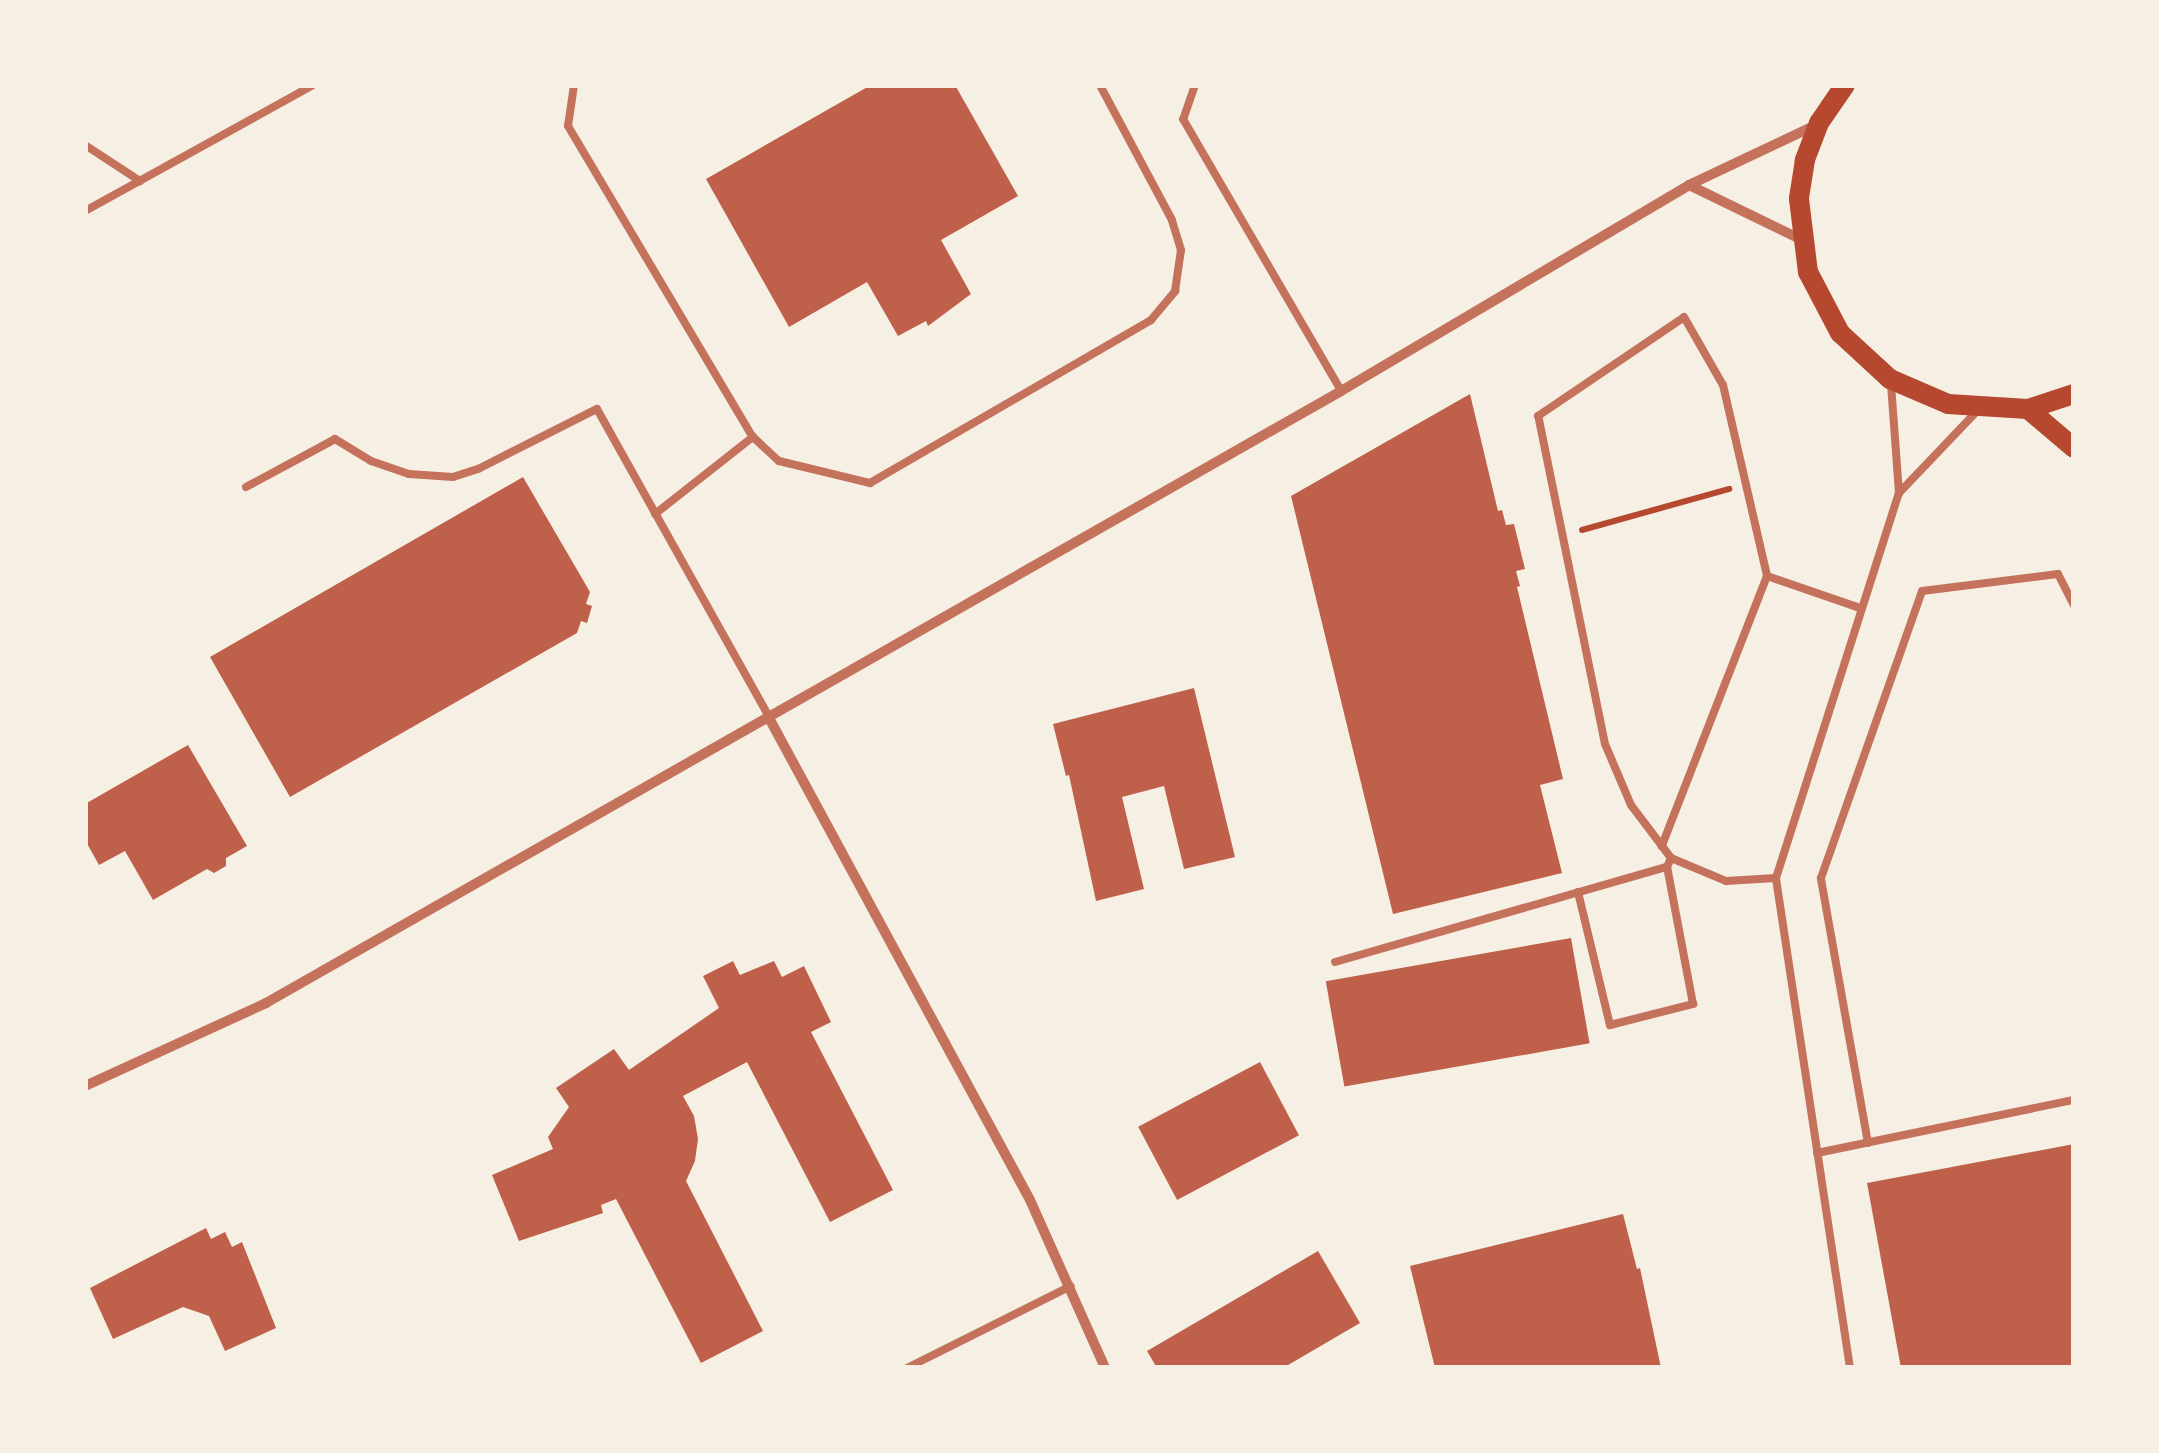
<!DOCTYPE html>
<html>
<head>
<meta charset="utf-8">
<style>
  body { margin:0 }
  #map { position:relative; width:2159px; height:1453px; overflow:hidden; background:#f6efe4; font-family:Rubik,sans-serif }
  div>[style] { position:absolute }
  .building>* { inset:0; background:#bf614a; transform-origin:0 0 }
  .path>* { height:6px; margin:-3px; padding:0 3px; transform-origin:3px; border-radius:3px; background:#b5482f }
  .service>* { height:8px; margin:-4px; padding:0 4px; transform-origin:4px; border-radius:4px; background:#c5725c }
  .minor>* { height:10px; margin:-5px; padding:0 5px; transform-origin:5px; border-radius:5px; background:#c5725c }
  .secondary>* { height:20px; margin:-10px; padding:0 10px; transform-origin:10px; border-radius:10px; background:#b5482f }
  span { translate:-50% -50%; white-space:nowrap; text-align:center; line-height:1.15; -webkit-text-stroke:10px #f6efe4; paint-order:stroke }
  .frame { position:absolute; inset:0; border:88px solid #f6efe4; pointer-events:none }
</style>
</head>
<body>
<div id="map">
  <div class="building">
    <i style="clip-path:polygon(871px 85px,955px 85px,1018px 196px,941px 240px,971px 294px,928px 326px,926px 321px,898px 336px,867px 282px,789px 327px,706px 179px)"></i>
    <i style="clip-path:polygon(1470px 394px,1498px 511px,1502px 510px,1506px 525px,1514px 524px,1525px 569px,1516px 571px,1520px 586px,1517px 587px,1563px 779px,1540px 785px,1562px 873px,1393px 914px,1291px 496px)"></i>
    <i style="clip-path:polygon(523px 477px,590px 592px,586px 604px,592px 606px,587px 623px,581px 621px,577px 633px,290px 797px,210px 657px)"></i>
    <i style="clip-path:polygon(1194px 688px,1235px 857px,1184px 869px,1164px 786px,1122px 797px,1144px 889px,1096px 901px,1069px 775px,1066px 776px,1053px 724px)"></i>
    <i style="clip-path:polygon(188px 745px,247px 846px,226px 858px,226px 866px,214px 873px,207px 869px,153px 900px,125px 851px,99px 865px,85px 840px,85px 804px)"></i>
    <i style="left:1571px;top:938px;width:107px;height:249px;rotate:80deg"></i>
    <i style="clip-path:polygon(733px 961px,740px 975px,774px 961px,782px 977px,804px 966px,831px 1022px,811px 1032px,893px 1190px,830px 1222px,747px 1062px,683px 1096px,694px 1116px,698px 1139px,695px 1161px,686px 1181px,763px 1331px,701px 1363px,616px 1199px,601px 1205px,603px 1213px,519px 1241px,492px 1175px,553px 1149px,548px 1137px,569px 1107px,556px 1088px,614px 1049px,629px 1070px,719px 1008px,703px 976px)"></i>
    <i style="left:1260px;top:1062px;width:83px;height:138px;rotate:62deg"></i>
    <i style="clip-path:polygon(2074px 1144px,2074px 1368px,1901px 1368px,1867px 1183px)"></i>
    <i style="clip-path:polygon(1623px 1214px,1637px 1269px,1640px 1268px,1661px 1368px,1435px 1368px,1410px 1266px)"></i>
    <i style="clip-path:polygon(206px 1228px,211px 1239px,225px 1232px,232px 1247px,242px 1242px,276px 1328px,225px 1351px,209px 1316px,183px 1307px,113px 1339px,90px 1288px)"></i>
    <i style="clip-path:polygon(1318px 1251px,1360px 1323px,1283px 1368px,1157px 1368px,1147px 1351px)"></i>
  </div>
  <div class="path">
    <i style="left:1582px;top:530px;width:153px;rotate:-15.6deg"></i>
  </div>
  <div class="service">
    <i style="left:574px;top:85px;width:41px;rotate:98.3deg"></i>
    <i style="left:568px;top:126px;width:362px;rotate:59.3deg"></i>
    <i style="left:753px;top:437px;width:35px;rotate:43deg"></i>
    <i style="left:779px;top:461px;width:94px;rotate:13.6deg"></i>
    <i style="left:870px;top:483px;width:325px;rotate:-30.1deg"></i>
    <i style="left:1151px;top:320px;width:38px;rotate:-50deg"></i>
    <i style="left:1175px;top:291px;width:41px;rotate:-81.7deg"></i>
    <i style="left:1181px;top:250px;width:31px;rotate:-107deg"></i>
    <i style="left:1172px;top:220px;width:153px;rotate:-118.1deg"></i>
    <i style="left:1195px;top:85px;width:36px;rotate:109deg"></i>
    <i style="left:1183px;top:119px;width:315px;rotate:59.8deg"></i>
    <i style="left:85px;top:145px;width:66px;rotate:33.2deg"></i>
    <i style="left:85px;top:211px;width:260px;rotate:-28.9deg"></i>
    <i style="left:1684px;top:317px;width:78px;rotate:60.2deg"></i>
    <i style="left:1723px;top:385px;width:196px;rotate:77deg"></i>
    <i style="left:1767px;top:576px;width:290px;rotate:111.3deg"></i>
    <i style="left:1662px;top:846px;width:51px;rotate:-127.1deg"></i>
    <i style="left:1631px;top:805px;width:66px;rotate:-113.1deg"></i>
    <i style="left:1605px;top:744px;width:335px;rotate:-101.5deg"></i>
    <i style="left:1538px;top:416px;width:176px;rotate:-34.1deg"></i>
    <i style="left:246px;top:487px;width:101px;rotate:-28.3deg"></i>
    <i style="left:335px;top:439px;width:42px;rotate:31.4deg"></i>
    <i style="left:371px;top:461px;width:40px;rotate:18.9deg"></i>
    <i style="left:409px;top:474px;width:44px;rotate:3.9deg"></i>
    <i style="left:453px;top:477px;width:28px;rotate:-18deg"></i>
    <i style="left:480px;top:468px;width:131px;rotate:-26.8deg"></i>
    <i style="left:597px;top:409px;width:353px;rotate:60.8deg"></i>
    <i style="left:1899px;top:493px;width:116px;rotate:-46.4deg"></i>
    <i style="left:655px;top:514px;width:125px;rotate:-38.2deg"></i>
    <i style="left:1767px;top:576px;width:98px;rotate:19deg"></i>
    <i style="left:1662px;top:846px;width:15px;rotate:53deg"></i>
    <i style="left:1671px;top:858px;width:60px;rotate:22.7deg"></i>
    <i style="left:1726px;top:881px;width:50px;rotate:-3.4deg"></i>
    <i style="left:1578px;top:892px;width:137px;rotate:76.5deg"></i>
    <i style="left:1610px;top:1025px;width:86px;rotate:-14.2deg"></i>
    <i style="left:1693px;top:1004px;width:139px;rotate:-100.7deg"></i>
    <i style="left:1335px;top:962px;width:345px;rotate:-16deg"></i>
    <i style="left:1667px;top:867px;width:10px;rotate:-66deg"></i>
    <i style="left:1868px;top:1143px;width:269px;rotate:-100.1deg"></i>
    <i style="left:1821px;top:878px;width:304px;rotate:-70.6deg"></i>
    <i style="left:1922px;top:591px;width:137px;rotate:-7.1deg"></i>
    <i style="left:2058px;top:574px;width:35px;rotate:63deg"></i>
    <i style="left:1817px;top:1153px;width:262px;rotate:-11.7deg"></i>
    <i style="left:907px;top:1368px;width:183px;rotate:-26.6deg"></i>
    <i style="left:1850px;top:1368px;width:496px;rotate:-98.6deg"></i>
    <i style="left:1776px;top:878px;width:404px;rotate:-72.3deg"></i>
    <i style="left:1899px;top:493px;width:110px;rotate:-94.2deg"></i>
  </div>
  <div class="minor">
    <i style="left:1689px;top:185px;width:123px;rotate:25.9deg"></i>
    <i style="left:769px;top:718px;width:548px;rotate:61.56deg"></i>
    <i style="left:1030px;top:1200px;width:184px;rotate:65.9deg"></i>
    <i style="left:85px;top:1086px;width:199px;rotate:-24.6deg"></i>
    <i style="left:266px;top:1003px;width:1237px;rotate:-29.65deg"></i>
    <i style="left:1341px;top:391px;width:404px;rotate:-30.6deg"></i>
    <i style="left:1689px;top:185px;width:138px;rotate:-25.3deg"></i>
  </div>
  <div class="secondary">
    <i style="left:1845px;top:85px;width:46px;rotate:124.4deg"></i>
    <i style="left:1819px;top:123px;width:40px;rotate:111deg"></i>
    <i style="left:1805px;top:160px;width:39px;rotate:99deg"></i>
    <i style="left:1799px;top:199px;width:74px;rotate:83deg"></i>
    <i style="left:1808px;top:272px;width:69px;rotate:62.3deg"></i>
    <i style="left:1840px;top:333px;width:68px;rotate:42.6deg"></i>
    <i style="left:1890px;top:379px;width:63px;rotate:23.3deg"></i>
    <i style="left:1948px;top:404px;width:80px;rotate:3.6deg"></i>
    <i style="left:2028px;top:409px;width:48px;rotate:-18.1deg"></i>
    <i style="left:2028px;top:409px;width:60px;rotate:40.3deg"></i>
  </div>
  <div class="frame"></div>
</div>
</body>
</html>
